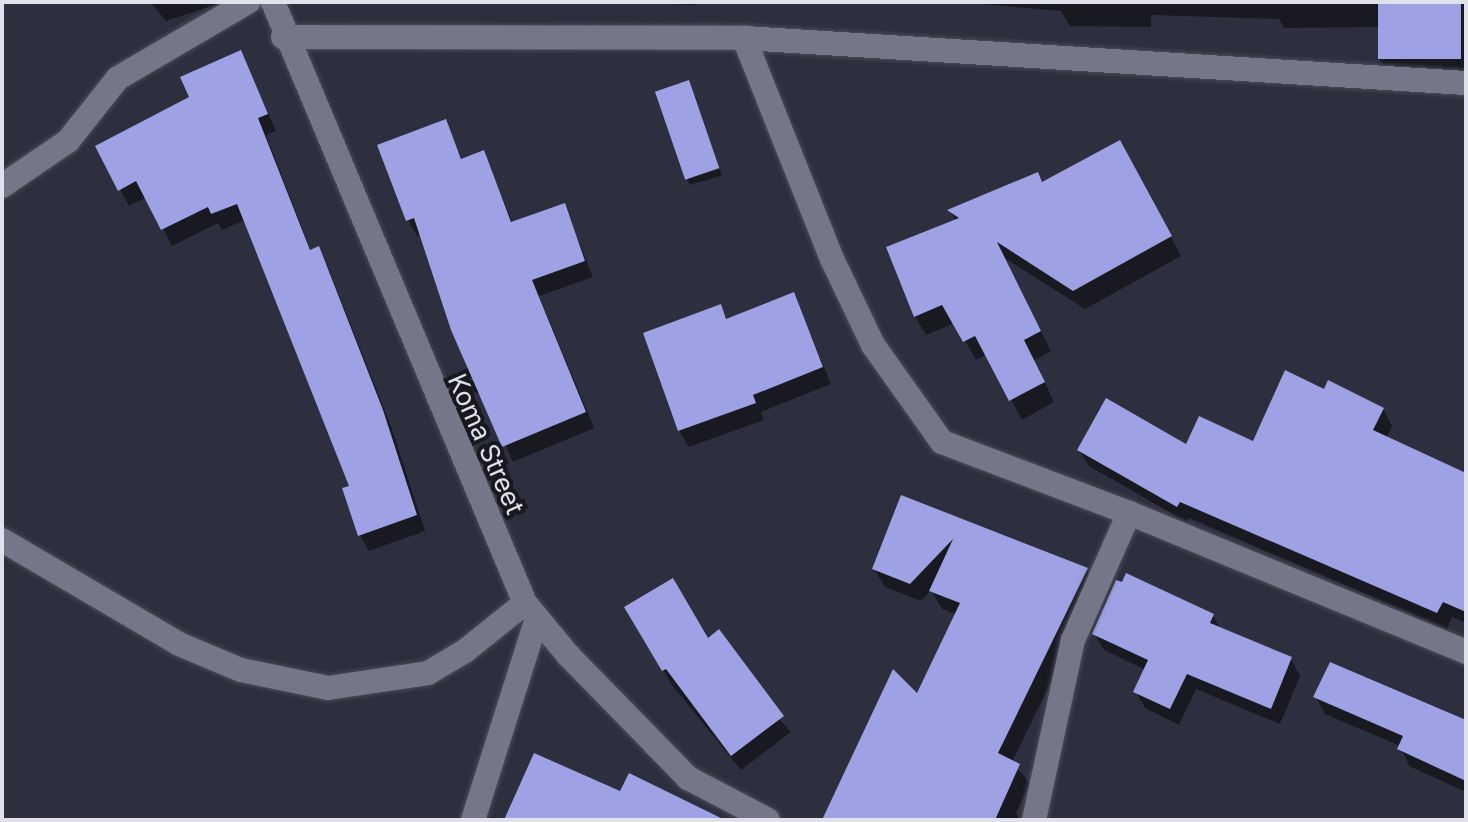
<!DOCTYPE html>
<html>
<head>
<meta charset="utf-8">
<style>
  body { margin:0 }
  #map { position:relative; width:1468px; height:822px; overflow:hidden; background:#2e2f3e; font-family:Inter,sans-serif }
  div>[style] { position:absolute }
  .shadow>* { inset:0; background:#0007; transform-origin:0 0 }
  .building>* { inset:0; background:#9ea1e3; transform-origin:0 0 }
  .roads { filter:drop-shadow(0 0 2px #4b4c58) drop-shadow(0 0 2px #4b4c58) }
  .minor>* { height:24px; margin:-12px; padding:0 12px; transform-origin:12px; border-radius:12px; background:#757788 }
  span { translate:-50% -50%; white-space:nowrap; text-align:center; line-height:1.15; -webkit-text-stroke:8px #18181f; paint-order:stroke }
  .street-label { font-size:26px; color:#e0e1eb }
  .frame { position:absolute; inset:0; border:4px solid #e0e1eb; pointer-events:none }
</style>
</head>
<body>
<div id="map">
  <div class="shadow">
    <i style="clip-path:polygon(150px 2px,221px 2px,221px 3px,166px 21px)"></i>
    <i style="clip-path:polygon(615px 2px,696px 2px,695px 5px)"></i>
    <i style="clip-path:polygon(959px 2px,1466px 2px,1466px 77px,1388px 75px,1379px 58px,1380px 27px,1284px 28px,1279px 19px,1151px 15px,1151px 27px,1070px 26px,1061px 11px)"></i>
    <i style="clip-path:polygon(241px 53px,276px 131px,266px 135px,311px 251px,318px 249px,327px 265px,392px 429px,425px 531px,369px 551px,360px 535px,352px 487px,245px 220px,222px 230px,218px 223px,172px 246px,147px 197px,129px 206px,97px 147px,192px 98px)"></i>
    <i style="clip-path:polygon(445px 121px,463px 161px,483px 152px,513px 223px,564px 205px,593px 277px,539px 296px,594px 428px,513px 462px,453px 329px,421px 234px,417px 236px,408px 220px)"></i>
    <i style="clip-path:polygon(1130px 161px,1181px 256px,1085px 309px,1003px 257px,1051px 351px,1034px 360px,1054px 402px,1022px 420px,987px 354px,976px 360px,955px 323px,926px 335px,915px 316px,956px 221px,950px 211px)"></i>
    <i style="left:720px;top:169px;width:7px;height:34px;rotate:74deg"></i>
    <i style="clip-path:polygon(794px 295px,831px 384px,761px 412px,764px 420px,689px 447px,679px 430px,720px 307px,728px 321px)"></i>
    <i style="clip-path:polygon(1325px 391px,1383px 409px,1392px 426px,1386px 438px,1466px 482px,1466px 623px,1452px 617px,1447px 629px,1189px 518px,1187px 522px,1089px 466px,1079px 450px,1254px 443px)"></i>
    <i style="clip-path:polygon(902px 498px,1087px 570px,1097px 588px,1012px 762px,1030px 783px,1016px 813px,1020px 820px,832px 820px,918px 697px,956px 614px,942px 609px,931px 590px,921px 601px,885px 587px,874px 569px)"></i>
    <i style="clip-path:polygon(627px 608px,708px 641px,791px 732px,741px 770px,672px 685px)"></i>
    <i style="clip-path:polygon(1213px 616px,1221px 630px,1291px 659px,1300px 676px,1280px 724px,1196px 689px,1179px 725px,1145px 708px,1136px 692px,1146px 670px,1104px 650px,1094px 633px)"></i>
    <i style="clip-path:polygon(1316px 697px,1466px 723px,1466px 792px,1409px 766px,1400px 746px,1325px 714px)"></i>
  </div>
  <div class="building">
    <i style="left:1378px;top:2px;width:83px;height:57px"></i>
    <i style="clip-path:polygon(241px 50px,268px 114px,258px 118px,310px 250px,319px 246px,383px 410px,417px 515px,358px 536px,342px 488px,349px 486px,237px 204px,211px 214px,208px 207px,161px 230px,136px 181px,118px 191px,95px 146px,189px 97px,180px 77px)"></i>
    <i style="left:689px;top:80px;width:93px;height:36px;rotate:71deg"></i>
    <i style="clip-path:polygon(446px 119px,461px 159px,484px 150px,511px 222px,565px 203px,585px 261px,532px 280px,586px 412px,502px 447px,451px 330px,414px 218px,406px 221px,377px 145px)"></i>
    <i style="clip-path:polygon(1120px 140px,1172px 236px,1073px 291px,997px 242px,1041px 331px,1024px 340px,1045px 382px,1009px 401px,975px 336px,963px 342px,942px 305px,914px 317px,886px 247px,959px 218px,947px 210px,1038px 172px,1042px 182px)"></i>
    <i style="clip-path:polygon(794px 292px,823px 367px,753px 395px,756px 403px,678px 431px,643px 333px,721px 304px,726px 319px)"></i>
    <i style="clip-path:polygon(1285px 370px,1324px 389px,1328px 380px,1384px 408px,1373px 430px,1466px 473px,1466px 612px,1443px 602px,1437px 613px,1180px 502px,1177px 507px,1077px 450px,1106px 398px,1186px 444px,1199px 416px,1253px 441px)"></i>
    <i style="clip-path:polygon(901px 495px,1088px 568px,998px 753px,1020px 764px,995px 820px,822px 820px,893px 669px,917px 693px,960px 603px,929px 591px,953px 539px,910px 584px,872px 569px)"></i>
    <i style="clip-path:polygon(1126px 573px,1214px 614px,1210px 623px,1292px 657px,1271px 709px,1187px 674px,1170px 709px,1133px 692px,1148px 660px,1092px 634px,1116px 580px,1122px 582px)"></i>
    <i style="clip-path:polygon(673px 578px,708px 638px,719px 629px,784px 716px,731px 756px,666px 669px,662px 671px,624px 607px)"></i>
    <i style="clip-path:polygon(1330px 662px,1466px 720px,1466px 781px,1397px 749px,1403px 736px,1313px 697px)"></i>
    <i style="clip-path:polygon(534px 753px,620px 791px,629px 773px,725px 820px,504px 820px)"></i>
  </div>
  <div class="roads">
    <div class="minor">
      <i style="left:273px;top:2px;width:652px;rotate:67.25deg"></i>
      <i style="left:525px;top:603px;width:67px;rotate:50.4deg"></i>
      <i style="left:568px;top:655px;width:172px;rotate:45.7deg"></i>
      <i style="left:688px;top:778px;width:90px;rotate:27.7deg"></i>
      <i style="left:283px;top:37px;width:461px;rotate:0.1deg"></i>
      <i style="left:744px;top:38px;width:723px;rotate:3.57deg"></i>
      <i style="left:744px;top:38px;width:238px;rotate:68.3deg"></i>
      <i style="left:832px;top:259px;width:95px;rotate:64.5deg"></i>
      <i style="left:873px;top:345px;width:119px;rotate:54.6deg"></i>
      <i style="left:942px;top:442px;width:200px;rotate:20.8deg"></i>
      <i style="left:1129px;top:513px;width:365px;rotate:22.4deg"></i>
      <i style="left:2px;top:186px;width:80px;rotate:-34.3deg"></i>
      <i style="left:68px;top:141px;width:80px;rotate:-51.6deg"></i>
      <i style="left:118px;top:78px;width:151px;rotate:-30.3deg"></i>
      <i style="left:2px;top:540px;width:205px;rotate:30.4deg"></i>
      <i style="left:179px;top:644px;width:67px;rotate:22.8deg"></i>
      <i style="left:241px;top:670px;width:89px;rotate:11.7deg"></i>
      <i style="left:328px;top:688px;width:101px;rotate:-8.5deg"></i>
      <i style="left:428px;top:673px;width:43px;rotate:-30.7deg"></i>
      <i style="left:465px;top:651px;width:77px;rotate:-38.7deg"></i>
      <i style="left:473px;top:820px;width:212px;rotate:-72.4deg"></i>
      <i style="left:1034px;top:820px;width:184px;rotate:-77.8deg"></i>
      <i style="left:1073px;top:640px;width:139px;rotate:-66.2deg"></i>
    </div>
  </div>
  <div class="street-label">
    <span style="left:486px;top:444px;rotate:66deg">Koma Street</span>
  </div>
  <div class="frame"></div>
</div>
</body>
</html>
